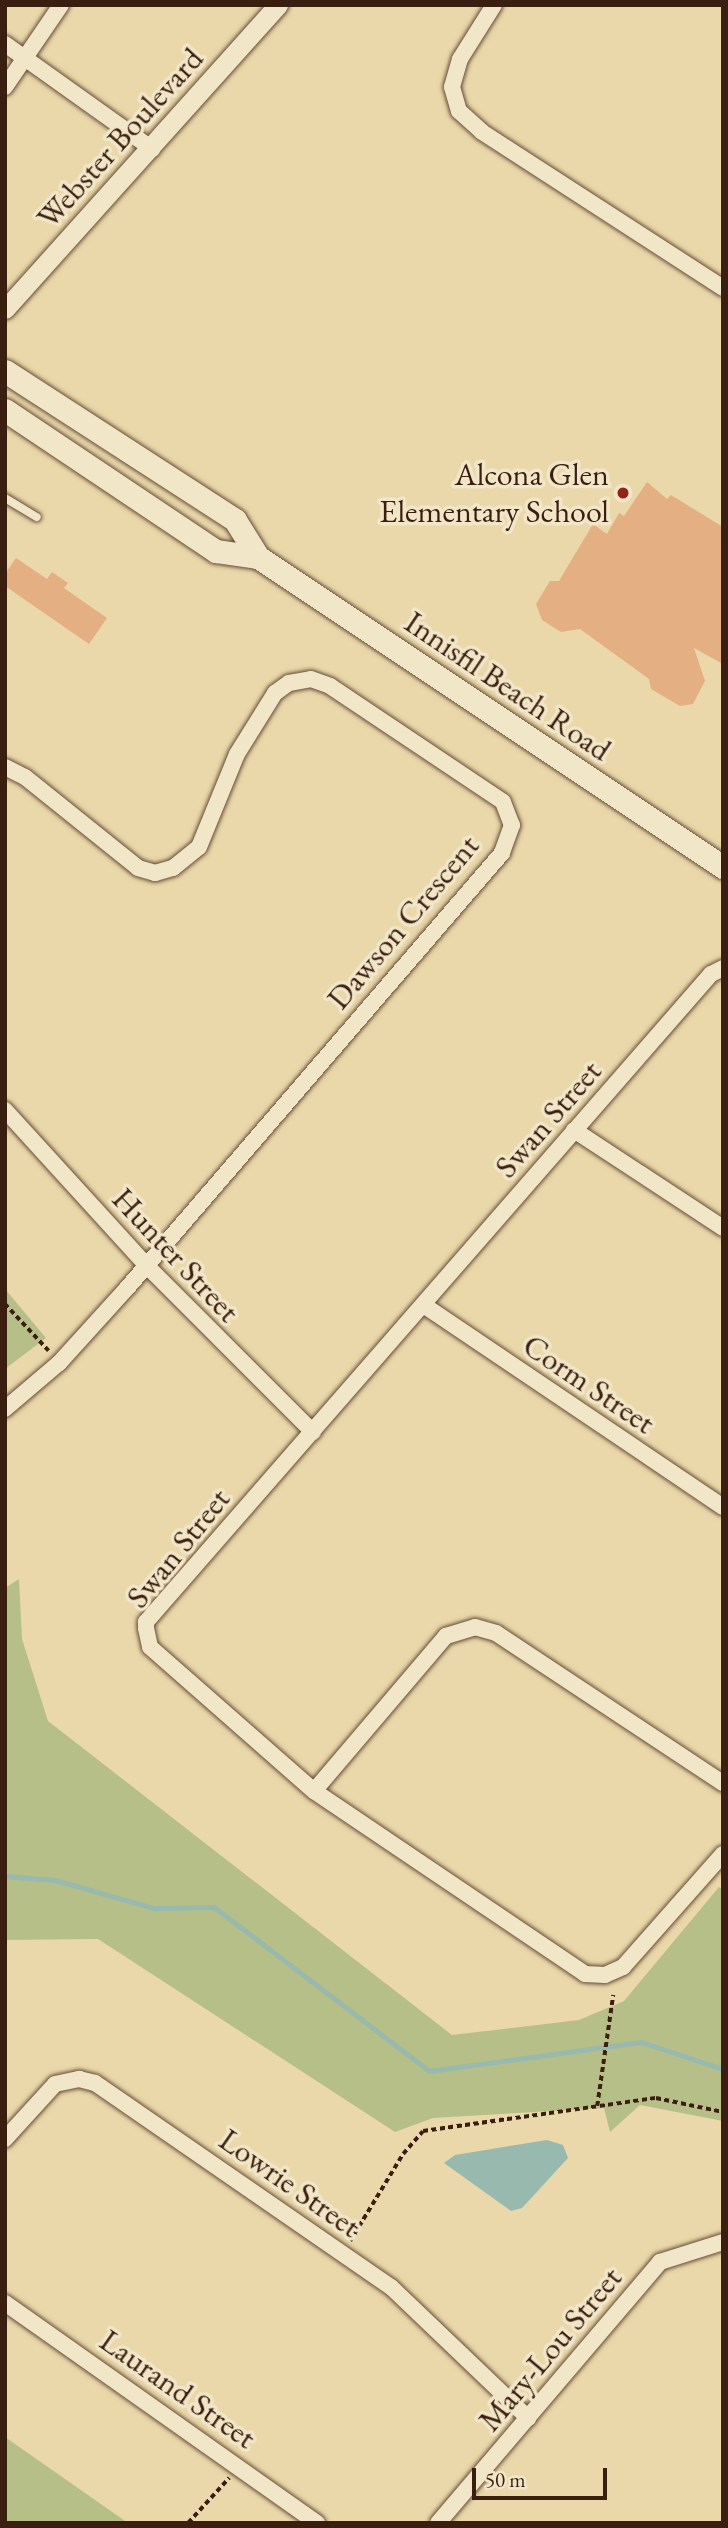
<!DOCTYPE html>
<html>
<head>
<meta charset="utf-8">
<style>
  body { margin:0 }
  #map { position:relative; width:728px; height:2528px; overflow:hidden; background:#ead8aa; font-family:"EB Garamond",serif }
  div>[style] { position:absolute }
  .green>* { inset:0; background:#b7bf88 }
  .water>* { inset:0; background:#98b9ae }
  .stream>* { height:5px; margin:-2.5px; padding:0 2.5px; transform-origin:2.5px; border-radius:2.5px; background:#98b9ae }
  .building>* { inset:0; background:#e5af84 }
  .path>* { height:3.5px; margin-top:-1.75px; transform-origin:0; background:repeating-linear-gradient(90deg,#3a1e10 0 5px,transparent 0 8.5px) }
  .roads { filter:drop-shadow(0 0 2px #664c36) drop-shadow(0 0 2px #664c36) }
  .service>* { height:8px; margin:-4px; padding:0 4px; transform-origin:4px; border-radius:4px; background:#f1e6c8 }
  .minor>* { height:16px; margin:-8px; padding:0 8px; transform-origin:8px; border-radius:8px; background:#f1e6c8 }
  .tertiary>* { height:19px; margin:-9.5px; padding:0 9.5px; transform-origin:9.5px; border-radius:9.5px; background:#f1e6c8 }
  .secondary>* { height:23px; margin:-11.5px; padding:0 11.5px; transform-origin:11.5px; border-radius:11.5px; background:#f1e6c8 }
  .dots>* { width:19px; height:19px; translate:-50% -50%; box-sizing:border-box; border:4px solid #f1e6c8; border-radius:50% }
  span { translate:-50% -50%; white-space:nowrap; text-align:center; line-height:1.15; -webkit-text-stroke:7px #f1e6c8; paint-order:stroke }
  .street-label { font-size:32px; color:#3a1e10 }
  .poi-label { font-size:32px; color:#3a1e10 }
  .right { translate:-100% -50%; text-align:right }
  .frame { position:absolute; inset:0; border:7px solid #3a1e10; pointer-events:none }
  .scale { position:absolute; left:472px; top:2468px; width:135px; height:32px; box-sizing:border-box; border:4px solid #3a1e10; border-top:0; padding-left:9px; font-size:21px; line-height:24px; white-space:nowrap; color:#3a1e10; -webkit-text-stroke:5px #f1e6c8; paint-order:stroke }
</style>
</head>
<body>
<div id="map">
  <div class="green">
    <i style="clip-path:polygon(5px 1289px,46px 1338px,5px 1369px)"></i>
    <i style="clip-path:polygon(19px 1579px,22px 1639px,48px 1721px,452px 2035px,579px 2020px,624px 2001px,719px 1887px,723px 1890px,723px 2121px,640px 2105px,610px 2132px,604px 2108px,433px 2118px,395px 2132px,98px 1939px,5px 1940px,5px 1588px)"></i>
    <i style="clip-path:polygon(5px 2437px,128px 2523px,5px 2523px)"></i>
  </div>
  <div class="water">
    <i style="clip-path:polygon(547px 2140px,563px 2145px,568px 2158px,522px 2208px,511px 2211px,444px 2163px,455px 2155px)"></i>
  </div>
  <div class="stream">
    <i style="left:5px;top:1876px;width:50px;rotate:4.6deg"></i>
    <i style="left:55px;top:1880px;width:103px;rotate:15.8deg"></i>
    <i style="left:154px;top:1908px;width:60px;rotate:-1deg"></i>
    <i style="left:214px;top:1907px;width:270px;rotate:37.3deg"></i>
    <i style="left:429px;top:2071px;width:214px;rotate:-7.8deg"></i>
    <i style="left:641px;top:2042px;width:86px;rotate:18.2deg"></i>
  </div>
  <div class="building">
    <i style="clip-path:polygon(647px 482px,667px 499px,671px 495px,723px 527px,723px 664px,694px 648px,705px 681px,693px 704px,680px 706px,651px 689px,649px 679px,580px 629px,561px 632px,542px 620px,536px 604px,550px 581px,559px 581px,593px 524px,607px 534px,619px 513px,624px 516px)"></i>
    <i style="clip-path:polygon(16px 558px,47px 579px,52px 572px,68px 583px,64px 588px,107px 618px,89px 644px,5px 586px,5px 574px)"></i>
  </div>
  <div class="path">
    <i style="left:5px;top:1304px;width:64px;rotate:46.9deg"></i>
    <i style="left:597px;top:2106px;width:112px;rotate:-81.8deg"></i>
    <i style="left:350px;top:2241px;width:102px;rotate:-58.7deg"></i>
    <i style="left:403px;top:2154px;width:30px;rotate:-49deg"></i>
    <i style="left:423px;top:2131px;width:235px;rotate:-8.1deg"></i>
    <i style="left:656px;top:2098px;width:68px;rotate:11.8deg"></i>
    <i style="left:188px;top:2523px;width:61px;rotate:-47.7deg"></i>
  </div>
  <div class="roads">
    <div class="service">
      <i style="left:5px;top:498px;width:37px;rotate:31deg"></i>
    </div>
    <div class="minor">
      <i style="left:494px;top:5px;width:64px;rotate:122.2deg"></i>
      <i style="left:460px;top:59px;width:29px;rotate:106deg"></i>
      <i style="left:452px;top:87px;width:25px;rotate:74deg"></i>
      <i style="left:459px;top:111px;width:31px;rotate:42deg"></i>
      <i style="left:482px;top:132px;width:287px;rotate:32.9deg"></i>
      <i style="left:5px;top:44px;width:181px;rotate:35.5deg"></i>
      <i style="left:5px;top:87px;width:99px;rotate:-55.7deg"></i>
      <i style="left:5px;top:767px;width:22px;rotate:27deg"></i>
      <i style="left:25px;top:777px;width:145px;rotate:38.8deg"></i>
      <i style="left:138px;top:868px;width:18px;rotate:16deg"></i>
      <i style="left:155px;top:873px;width:19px;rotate:-16deg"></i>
      <i style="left:173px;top:868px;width:33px;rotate:-39deg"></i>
      <i style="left:199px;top:847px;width:100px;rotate:-67.8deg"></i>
      <i style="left:237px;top:754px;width:72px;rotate:-58.1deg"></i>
      <i style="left:275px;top:693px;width:17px;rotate:-36deg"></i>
      <i style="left:289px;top:683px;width:22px;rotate:-10deg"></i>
      <i style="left:311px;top:679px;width:20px;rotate:20deg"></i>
      <i style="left:330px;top:686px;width:208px;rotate:33.8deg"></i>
      <i style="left:503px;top:802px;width:25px;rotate:69deg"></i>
      <i style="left:512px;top:825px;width:30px;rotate:110deg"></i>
      <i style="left:502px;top:853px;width:573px;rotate:130.75deg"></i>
      <i style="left:128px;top:1287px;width:103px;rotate:132.2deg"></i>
      <i style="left:59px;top:1363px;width:71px;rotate:139.6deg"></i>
      <i style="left:723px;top:968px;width:13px;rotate:153deg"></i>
      <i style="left:711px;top:974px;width:860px;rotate:131.09deg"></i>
      <i style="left:146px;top:1622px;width:6px;rotate:90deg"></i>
      <i style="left:146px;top:1628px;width:19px;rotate:78deg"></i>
      <i style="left:150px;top:1647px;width:218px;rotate:41.3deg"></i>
      <i style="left:314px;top:1791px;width:327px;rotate:34deg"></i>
      <i style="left:585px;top:1974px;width:20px;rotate:3deg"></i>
      <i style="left:605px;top:1975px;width:20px;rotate:-24deg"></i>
      <i style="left:623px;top:1967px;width:151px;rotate:-48.5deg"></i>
      <i style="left:5px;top:1110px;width:210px;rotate:47.7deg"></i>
      <i style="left:146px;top:1265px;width:236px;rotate:45deg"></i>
      <i style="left:574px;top:1130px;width:178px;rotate:33.3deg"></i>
      <i style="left:425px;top:1306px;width:359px;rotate:34deg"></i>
      <i style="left:314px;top:1791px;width:204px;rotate:-49.6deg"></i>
      <i style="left:446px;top:1636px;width:30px;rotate:-17deg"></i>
      <i style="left:475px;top:1627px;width:22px;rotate:16deg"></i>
      <i style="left:496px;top:1633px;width:272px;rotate:33.5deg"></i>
      <i style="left:5px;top:2139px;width:74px;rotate:-47.7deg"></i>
      <i style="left:55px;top:2084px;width:25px;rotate:-12deg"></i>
      <i style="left:79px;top:2079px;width:16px;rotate:14deg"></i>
      <i style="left:95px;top:2083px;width:359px;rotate:34.6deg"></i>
      <i style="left:391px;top:2287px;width:190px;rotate:43.7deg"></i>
      <i style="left:5px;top:2303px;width:382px;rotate:35.2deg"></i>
      <i style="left:438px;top:2523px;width:343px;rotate:-49.6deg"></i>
      <i style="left:660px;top:2262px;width:66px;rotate:-17.6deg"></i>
    </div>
    <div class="tertiary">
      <i style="left:5px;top:309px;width:409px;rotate:-48.1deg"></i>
    </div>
    <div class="secondary">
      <i style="left:5px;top:371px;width:274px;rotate:32.9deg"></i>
      <i style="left:235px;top:520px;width:44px;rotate:58.1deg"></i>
      <i style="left:258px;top:557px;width:559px;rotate:33.69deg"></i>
      <i style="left:5px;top:410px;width:254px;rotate:33.8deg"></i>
      <i style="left:216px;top:551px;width:42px;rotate:8.1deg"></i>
    </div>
  </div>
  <div class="dots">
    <i style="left:623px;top:493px;background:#8f2418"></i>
  </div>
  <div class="street-label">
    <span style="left:120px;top:138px;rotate:-48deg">Webster Boulevard</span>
    <span style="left:508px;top:686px;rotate:34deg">Innisfil Beach Road</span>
    <span style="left:403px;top:922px;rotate:-50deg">Dawson Crescent</span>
    <span style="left:548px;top:1119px;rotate:-49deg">Swan Street</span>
    <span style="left:176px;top:1255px;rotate:47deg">Hunter Street</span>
    <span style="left:589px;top:1384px;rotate:34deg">Corm Street</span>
    <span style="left:178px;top:1548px;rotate:-51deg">Swan Street</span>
    <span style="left:290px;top:2183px;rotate:35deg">Lowrie Street</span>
    <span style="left:550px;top:2349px;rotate:-50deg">Mary-Lou Street</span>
    <span style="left:178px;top:2389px;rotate:35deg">Laurand Street</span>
  </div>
  <div class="poi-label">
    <span class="right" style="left:609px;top:493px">Alcona Glen<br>Elementary School</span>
  </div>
  <div class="frame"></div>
  <div class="scale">50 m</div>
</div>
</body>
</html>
